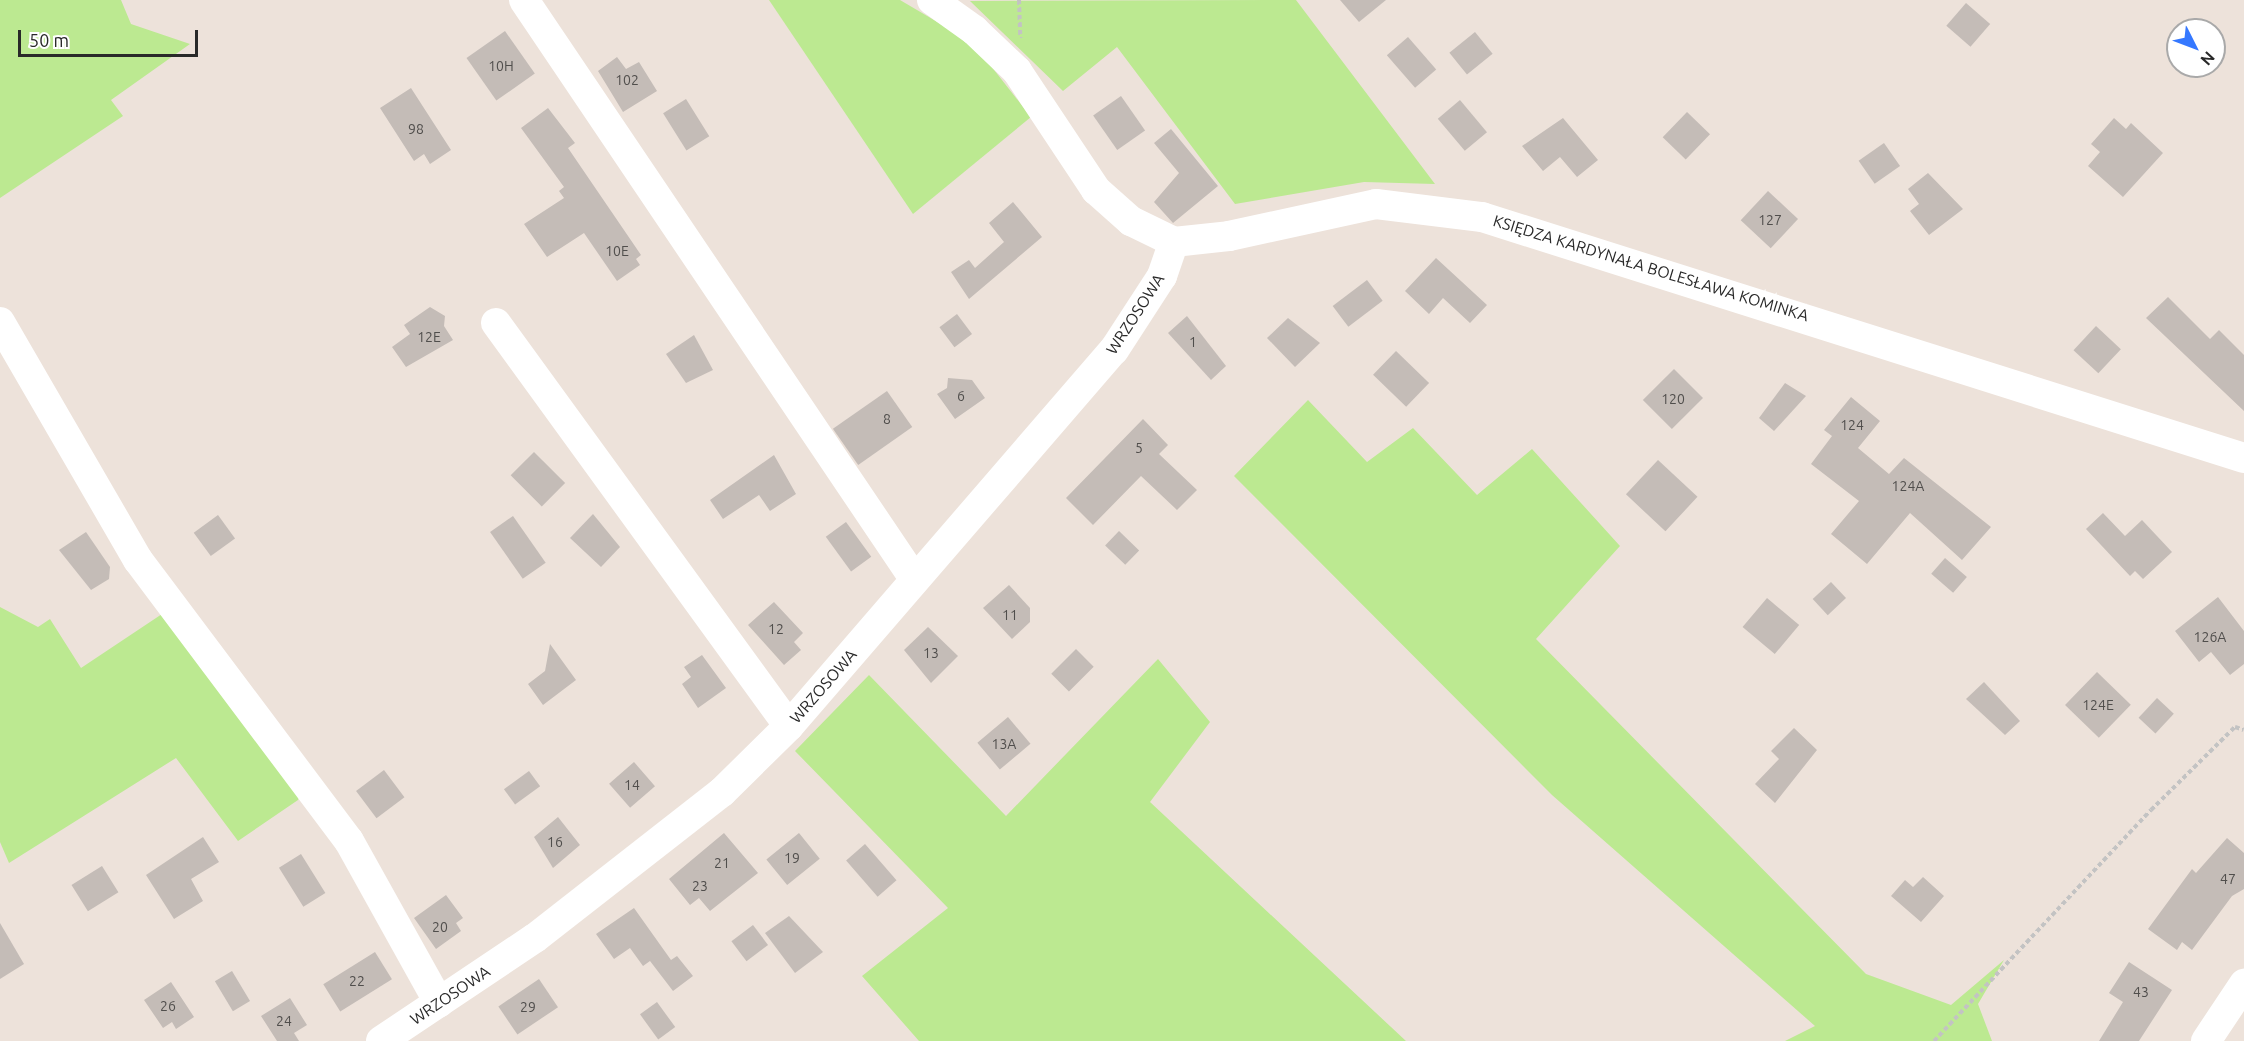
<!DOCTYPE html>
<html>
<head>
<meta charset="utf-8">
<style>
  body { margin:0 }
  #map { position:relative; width:2244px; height:1041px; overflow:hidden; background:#ede2da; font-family:Ubuntu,sans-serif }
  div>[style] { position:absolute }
  .green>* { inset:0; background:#bce991 }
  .building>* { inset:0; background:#c4bcb7; transform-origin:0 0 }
  .path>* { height:4px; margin-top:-2px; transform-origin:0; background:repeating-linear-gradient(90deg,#c3c3c3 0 4.5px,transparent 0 7.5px) }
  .minor>* { height:30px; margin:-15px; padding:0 15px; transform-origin:15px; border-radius:15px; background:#fff }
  span { translate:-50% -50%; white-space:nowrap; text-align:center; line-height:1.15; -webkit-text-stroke:6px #fff; paint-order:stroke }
  .number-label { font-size:14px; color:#504e4c }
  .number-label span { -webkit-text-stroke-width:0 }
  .street-label { font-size:16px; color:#292929 }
  .north { position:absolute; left:2166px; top:18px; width:60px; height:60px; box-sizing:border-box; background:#fff; border:2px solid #a9a9a9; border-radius:50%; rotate:132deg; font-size:16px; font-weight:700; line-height:24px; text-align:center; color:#292929 }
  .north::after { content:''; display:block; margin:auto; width:21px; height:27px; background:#3578ff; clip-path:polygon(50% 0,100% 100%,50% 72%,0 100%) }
  .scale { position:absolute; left:18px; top:30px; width:180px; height:27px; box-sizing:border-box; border:3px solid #292929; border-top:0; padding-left:8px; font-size:18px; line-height:21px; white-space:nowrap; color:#292929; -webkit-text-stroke:4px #fff; paint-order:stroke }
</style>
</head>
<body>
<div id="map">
  <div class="green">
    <i style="clip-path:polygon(0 0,121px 0,131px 24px,190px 44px,111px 100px,123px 116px,0 198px)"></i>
    <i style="clip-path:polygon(769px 0,900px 0,973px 43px,1031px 117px,913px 214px)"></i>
    <i style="clip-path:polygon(1296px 0,1435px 184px,1364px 182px,1235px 204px,1117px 47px,1063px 91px,970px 1px)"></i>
    <i style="clip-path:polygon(1308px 400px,1367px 462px,1413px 428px,1477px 495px,1532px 449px,1620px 546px,1536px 639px,1866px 974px,1951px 1005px,2004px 960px,1978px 1004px,1992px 1041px,1785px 1041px,1815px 1026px,1552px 795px,1234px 476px)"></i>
    <i style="clip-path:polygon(0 607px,38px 627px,50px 619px,81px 668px,168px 610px,302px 790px,298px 800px,238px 841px,176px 758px,9px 863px,0 842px)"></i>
    <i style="clip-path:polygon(1158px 659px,1210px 722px,1150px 802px,1406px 1041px,919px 1041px,862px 976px,948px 908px,795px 751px,869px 675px,1006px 816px)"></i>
  </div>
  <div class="building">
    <i style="clip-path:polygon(1340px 0,1386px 0,1359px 22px)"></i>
    <i style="left:1966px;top:3px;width:32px;height:30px;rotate:41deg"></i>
    <i style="left:505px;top:31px;width:52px;height:47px;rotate:55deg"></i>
    <i style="left:1475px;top:32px;width:28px;height:33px;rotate:51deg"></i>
    <i style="left:1408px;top:37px;width:43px;height:28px;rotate:49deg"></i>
    <i style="clip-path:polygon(617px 57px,626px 69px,639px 62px,657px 91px,623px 112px,598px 71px)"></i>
    <i style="clip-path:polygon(411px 88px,451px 150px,430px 164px,424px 154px,414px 161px,380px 108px)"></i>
    <i style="left:1121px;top:96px;width:42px;height:34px;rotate:55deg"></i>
    <i style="left:686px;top:99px;width:44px;height:27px;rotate:58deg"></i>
    <i style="left:1460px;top:100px;width:42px;height:29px;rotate:50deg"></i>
    <i style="clip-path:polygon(548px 108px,575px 143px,568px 148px,641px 255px,636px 259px,640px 265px,617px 281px,584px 233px,547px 257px,524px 224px,564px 198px,559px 191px,564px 187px,521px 128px)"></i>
    <i style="left:1687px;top:112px;width:32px;height:35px;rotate:44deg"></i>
    <i style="clip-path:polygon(1563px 118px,1598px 160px,1577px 177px,1560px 157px,1543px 171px,1522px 146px)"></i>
    <i style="clip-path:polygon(2114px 118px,2126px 129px,2131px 123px,2163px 153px,2123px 197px,2088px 166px,2100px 152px,2091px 144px)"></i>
    <i style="clip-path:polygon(1171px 129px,1218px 186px,1173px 223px,1154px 202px,1179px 173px,1154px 143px)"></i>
    <i style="left:1884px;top:143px;width:28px;height:31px;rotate:55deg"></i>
    <i style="clip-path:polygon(1928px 173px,1963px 209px,1929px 235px,1910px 211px,1919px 204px,1908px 189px)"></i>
    <i style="left:1768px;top:191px;width:41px;height:40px;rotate:43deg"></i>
    <i style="clip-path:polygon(1013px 202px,1042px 237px,969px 299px,951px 272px,969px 260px,975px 268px,1004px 242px,989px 223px)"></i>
    <i style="clip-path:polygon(1436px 258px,1487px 305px,1470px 323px,1443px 298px,1429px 314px,1405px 291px)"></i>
    <i style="left:1367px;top:280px;width:26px;height:43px;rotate:53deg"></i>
    <i style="clip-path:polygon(2168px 297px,2210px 339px,2219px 330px,2244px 355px,2244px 411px,2146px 318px)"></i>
    <i style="clip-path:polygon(430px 307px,445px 316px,444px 326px,453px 340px,406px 367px,392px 347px,410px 334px,404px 325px)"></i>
    <i style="left:957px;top:314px;width:25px;height:22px;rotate:53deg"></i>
    <i style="clip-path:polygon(1187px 316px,1226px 366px,1211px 380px,1168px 333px)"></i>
    <i style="clip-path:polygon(1288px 318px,1320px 343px,1295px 367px,1267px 338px)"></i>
    <i style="left:2096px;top:326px;width:34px;height:33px;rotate:43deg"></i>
    <i style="clip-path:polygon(694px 335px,713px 370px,686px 383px,666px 354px)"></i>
    <i style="left:1396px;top:351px;width:46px;height:33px;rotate:44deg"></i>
    <i style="left:1674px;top:369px;width:41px;height:44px;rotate:45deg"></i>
    <i style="clip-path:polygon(948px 378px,972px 380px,985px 398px,955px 419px,937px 394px,947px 388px)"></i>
    <i style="clip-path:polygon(1785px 383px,1806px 396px,1774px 431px,1759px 418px)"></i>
    <i style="left:887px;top:391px;width:44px;height:66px;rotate:55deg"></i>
    <i style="clip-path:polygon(1851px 397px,1880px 421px,1858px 448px,1889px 474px,1904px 458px,1991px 527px,1962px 560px,1910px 513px,1867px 564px,1831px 534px,1859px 501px,1811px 464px,1832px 436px,1824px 430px)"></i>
    <i style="clip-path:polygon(1143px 419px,1168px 445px,1159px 454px,1197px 490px,1177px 510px,1141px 476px,1093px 525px,1066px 498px)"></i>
    <i style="left:534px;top:452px;width:44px;height:33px;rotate:45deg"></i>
    <i style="clip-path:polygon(774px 455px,796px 494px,770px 511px,759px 495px,723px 519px,710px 500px)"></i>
    <i style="left:1658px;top:460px;width:54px;height:47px;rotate:43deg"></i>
    <i style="clip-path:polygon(2103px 513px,2125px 536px,2142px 520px,2172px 552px,2143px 579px,2135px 571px,2130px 576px,2086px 529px)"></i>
    <i style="clip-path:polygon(593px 514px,620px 547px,601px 567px,570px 538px)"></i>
    <i style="left:218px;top:515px;width:29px;height:30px;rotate:54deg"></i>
    <i style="left:513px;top:516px;width:57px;height:28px;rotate:55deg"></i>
    <i style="left:846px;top:522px;width:43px;height:25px;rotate:54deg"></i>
    <i style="left:1119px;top:531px;width:28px;height:20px;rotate:44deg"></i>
    <i style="clip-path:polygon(86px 532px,110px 567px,109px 579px,91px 590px,59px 550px)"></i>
    <i style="left:1945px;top:558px;width:29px;height:21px;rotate:41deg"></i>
    <i style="left:1831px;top:582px;width:22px;height:25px;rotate:47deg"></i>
    <i style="clip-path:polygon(1009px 585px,1030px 608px,1030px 622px,1012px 639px,983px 608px)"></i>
    <i style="clip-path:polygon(2218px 597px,2244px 631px,2244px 664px,2230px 675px,2211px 652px,2199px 662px,2175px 631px)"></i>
    <i style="left:1767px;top:598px;width:42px;height:38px;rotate:40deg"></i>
    <i style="clip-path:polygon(774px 602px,803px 633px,794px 642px,801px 650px,784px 665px,748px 625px)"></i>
    <i style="clip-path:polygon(928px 627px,958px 656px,931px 683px,904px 650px)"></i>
    <i style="clip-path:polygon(550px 644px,576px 680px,543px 705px,528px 684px,545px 671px)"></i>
    <i style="left:1076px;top:649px;width:25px;height:35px;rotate:45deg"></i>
    <i style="clip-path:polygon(702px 655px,726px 688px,698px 708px,682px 684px,691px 677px,684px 667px)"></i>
    <i style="left:2097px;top:672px;width:47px;height:46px;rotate:44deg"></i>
    <i style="clip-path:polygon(1984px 682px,2020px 721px,2005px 735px,1966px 699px)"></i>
    <i style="left:2157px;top:698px;width:23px;height:27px;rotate:43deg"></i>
    <i style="left:1008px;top:717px;width:35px;height:40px;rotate:50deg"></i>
    <i style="clip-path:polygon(1794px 728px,1817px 750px,1775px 803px,1755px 784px,1779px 759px,1771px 751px)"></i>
    <i style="left:634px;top:762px;width:32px;height:33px;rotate:49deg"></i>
    <i style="left:384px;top:770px;width:34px;height:35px;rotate:53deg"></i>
    <i style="left:529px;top:771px;width:19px;height:31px;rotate:54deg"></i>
    <i style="clip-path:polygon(558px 817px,580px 845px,553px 868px,534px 837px)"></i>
    <i style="clip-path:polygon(724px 833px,758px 873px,710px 911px,699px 898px,690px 905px,669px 879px)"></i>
    <i style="left:799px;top:833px;width:33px;height:42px;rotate:51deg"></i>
    <i style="clip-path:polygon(203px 837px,219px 862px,191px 879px,203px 901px,174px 919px,146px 875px)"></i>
    <i style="clip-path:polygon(2227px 838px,2244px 853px,2244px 889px,2232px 896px,2192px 950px,2182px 942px,2177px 950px,2148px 929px,2192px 869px,2196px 873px)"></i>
    <i style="left:865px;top:844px;width:48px;height:25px;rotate:49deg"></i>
    <i style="left:301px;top:854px;width:46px;height:26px;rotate:58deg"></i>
    <i style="left:102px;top:866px;width:31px;height:36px;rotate:58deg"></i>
    <i style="clip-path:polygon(1923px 877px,1944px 896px,1921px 922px,1891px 896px,1905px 880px,1913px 887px)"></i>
    <i style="clip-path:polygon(446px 895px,463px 918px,456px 923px,461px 931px,436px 949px,414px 918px)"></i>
    <i style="clip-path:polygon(634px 908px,671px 960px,677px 956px,693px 976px,673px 991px,650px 961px,643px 966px,630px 948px,614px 959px,596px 934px)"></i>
    <i style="clip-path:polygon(789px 916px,823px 952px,795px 973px,765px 933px)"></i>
    <i style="clip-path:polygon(0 923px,24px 964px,0 979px)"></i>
    <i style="left:753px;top:925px;width:25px;height:27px;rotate:53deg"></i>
    <i style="left:375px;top:952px;width:32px;height:61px;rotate:58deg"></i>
    <i style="clip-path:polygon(2129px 962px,2172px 990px,2139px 1041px,2099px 1041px,2123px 1002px,2109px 993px)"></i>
    <i style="left:232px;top:971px;width:35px;height:20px;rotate:59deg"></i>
    <i style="left:539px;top:979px;width:34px;height:49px;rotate:56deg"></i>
    <i style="clip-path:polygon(171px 982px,194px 1017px,176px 1029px,172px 1022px,163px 1028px,144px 1000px)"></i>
    <i style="clip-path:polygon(290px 998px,307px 1025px,294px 1033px,299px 1041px,277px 1041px,261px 1016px)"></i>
    <i style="left:657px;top:1002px;width:31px;height:21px;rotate:54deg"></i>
  </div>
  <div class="path">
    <i style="left:1019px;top:0;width:38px;rotate:88deg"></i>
    <i style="left:1934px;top:1041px;width:317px;rotate:-46.8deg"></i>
    <i style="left:2151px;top:810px;width:118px;rotate:-44.7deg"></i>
    <i style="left:2235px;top:727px;width:9px;rotate:18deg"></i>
  </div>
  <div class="minor">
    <i style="left:524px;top:0;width:699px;rotate:56.01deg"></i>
    <i style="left:932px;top:0;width:52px;rotate:35.5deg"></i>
    <i style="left:974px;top:30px;width:59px;rotate:43.6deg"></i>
    <i style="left:1017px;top:71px;width:143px;rotate:56.4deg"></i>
    <i style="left:1096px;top:190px;width:47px;rotate:41.5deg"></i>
    <i style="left:1131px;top:221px;width:48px;rotate:26deg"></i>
    <i style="left:1174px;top:242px;width:55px;rotate:-6.2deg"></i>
    <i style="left:1229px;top:236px;width:150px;rotate:-12.3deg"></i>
    <i style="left:1376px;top:204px;width:107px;rotate:7deg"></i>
    <i style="left:1482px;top:217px;width:799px;rotate:17.55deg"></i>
    <i style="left:0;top:322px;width:275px;rotate:59.9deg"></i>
    <i style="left:138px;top:560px;width:351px;rotate:53.1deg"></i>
    <i style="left:349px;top:841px;width:185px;rotate:60.9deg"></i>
    <i style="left:496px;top:323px;width:498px;rotate:54deg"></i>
    <i style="left:381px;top:1041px;width:185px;rotate:-33.8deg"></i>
    <i style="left:535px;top:938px;width:237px;rotate:-38deg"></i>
    <i style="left:722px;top:792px;width:94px;rotate:-44.6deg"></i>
    <i style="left:789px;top:726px;width:497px;rotate:-49.2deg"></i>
    <i style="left:1114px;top:350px;width:88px;rotate:-57deg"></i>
    <i style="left:1162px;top:276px;width:36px;rotate:-71deg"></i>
    <i style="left:2206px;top:1041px;width:69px;rotate:-56.3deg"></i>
  </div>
  <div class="number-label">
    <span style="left:501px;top:66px">10H</span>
    <span style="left:627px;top:80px">102</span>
    <span style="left:416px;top:129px">98</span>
    <span style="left:1770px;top:220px">127</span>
    <span style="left:617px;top:251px">10E</span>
    <span style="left:429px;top:337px">12E</span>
    <span style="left:1193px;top:342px">1</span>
    <span style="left:961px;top:396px">6</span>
    <span style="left:1673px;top:399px">120</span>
    <span style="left:887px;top:419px">8</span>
    <span style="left:1852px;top:425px">124</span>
    <span style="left:1139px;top:448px">5</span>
    <span style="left:1908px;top:486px">124A</span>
    <span style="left:1010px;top:615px">11</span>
    <span style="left:776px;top:629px">12</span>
    <span style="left:2210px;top:637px">126A</span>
    <span style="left:931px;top:653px">13</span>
    <span style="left:2098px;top:705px">124E</span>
    <span style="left:1004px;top:744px">13A</span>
    <span style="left:632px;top:785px">14</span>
    <span style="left:555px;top:842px">16</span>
    <span style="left:792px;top:858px">19</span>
    <span style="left:722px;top:863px">21</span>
    <span style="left:2228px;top:879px">47</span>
    <span style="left:700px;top:886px">23</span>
    <span style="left:440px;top:927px">20</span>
    <span style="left:357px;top:981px">22</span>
    <span style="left:2141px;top:992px">43</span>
    <span style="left:168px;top:1006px">26</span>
    <span style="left:528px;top:1007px">29</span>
    <span style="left:284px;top:1021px">24</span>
  </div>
  <div class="street-label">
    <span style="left:1651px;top:268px;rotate:17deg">KSIĘDZA KARDYNAŁA BOLESŁAWA KOMINKA</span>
    <span style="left:1135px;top:314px;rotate:-57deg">WRZOSOWA</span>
    <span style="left:823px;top:686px;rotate:-49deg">WRZOSOWA</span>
    <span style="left:450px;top:995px;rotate:-34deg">WRZOSOWA</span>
  </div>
  <div class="north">N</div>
  <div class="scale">50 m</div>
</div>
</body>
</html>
